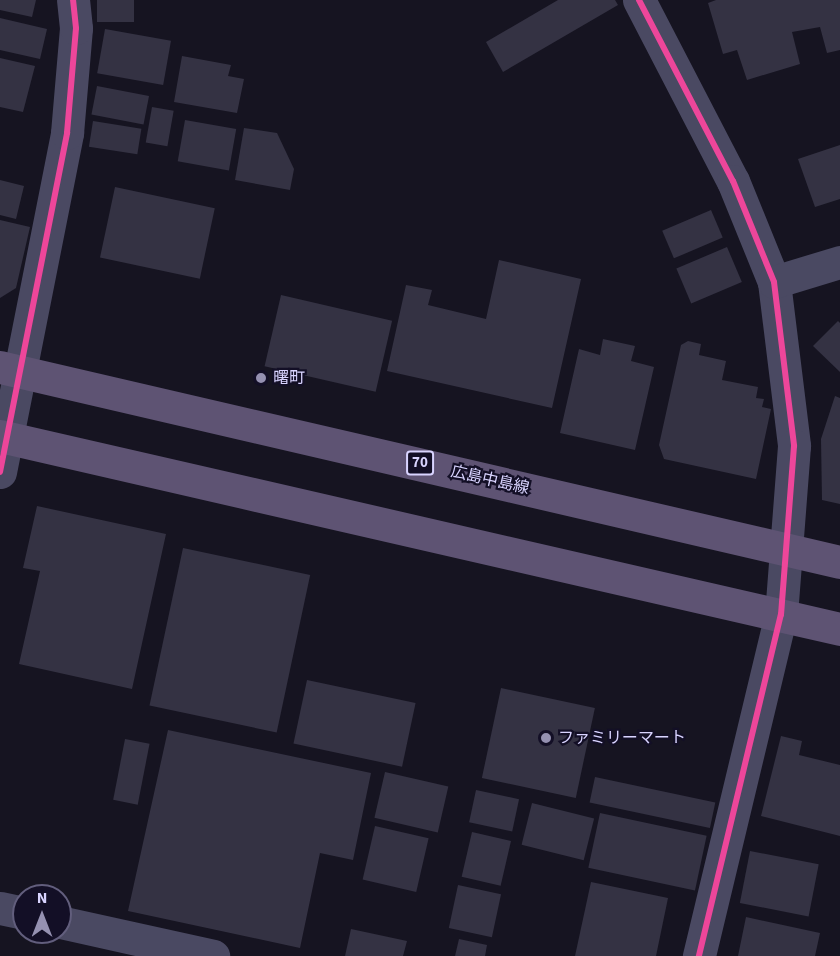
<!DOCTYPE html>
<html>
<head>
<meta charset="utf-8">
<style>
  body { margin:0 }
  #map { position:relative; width:840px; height:956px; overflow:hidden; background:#161421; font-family:"Source Sans 3","Noto Sans JP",sans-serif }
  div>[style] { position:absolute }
  .building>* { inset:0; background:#343243; transform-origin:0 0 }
  .minor>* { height:33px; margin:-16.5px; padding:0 16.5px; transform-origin:16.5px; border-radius:16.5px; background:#4a4962 }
  .primary>* { height:33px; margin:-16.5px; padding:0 16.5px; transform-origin:16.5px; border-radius:16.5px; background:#5e5373 }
  .cycleway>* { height:6px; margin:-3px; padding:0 3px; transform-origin:3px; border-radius:3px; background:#ed469a }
  .dots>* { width:16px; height:16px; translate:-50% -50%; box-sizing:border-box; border:3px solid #130f26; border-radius:50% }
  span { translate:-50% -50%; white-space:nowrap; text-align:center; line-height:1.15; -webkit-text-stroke:4.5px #130f26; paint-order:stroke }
  .shield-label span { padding:2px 4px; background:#130f26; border:2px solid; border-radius:4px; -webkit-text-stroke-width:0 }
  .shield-label { font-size:15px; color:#d9d4ff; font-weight:700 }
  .poi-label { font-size:16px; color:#d9d4ff }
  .left { translate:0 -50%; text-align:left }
  .street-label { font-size:16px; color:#d9d4ff }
  .north { position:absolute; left:12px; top:884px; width:60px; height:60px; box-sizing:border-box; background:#130f26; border:2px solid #625e7d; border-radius:50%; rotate:0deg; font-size:16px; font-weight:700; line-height:24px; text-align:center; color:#d9d4ff }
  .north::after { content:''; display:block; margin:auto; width:21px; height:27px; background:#9591b1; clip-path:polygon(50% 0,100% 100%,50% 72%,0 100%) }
</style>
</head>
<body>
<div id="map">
  <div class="building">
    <i style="clip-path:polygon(0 0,36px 0,32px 17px,0 10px)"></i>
    <i style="left:97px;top:0;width:37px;height:22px"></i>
    <i style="clip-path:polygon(558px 0,615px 0,618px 5px,503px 72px,486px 42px)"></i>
    <i style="clip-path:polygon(716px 0,840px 0,840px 50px,827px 53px,820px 27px,792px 32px,800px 64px,747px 80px,737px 50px,723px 54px,708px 3px)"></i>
    <i style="clip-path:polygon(0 18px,47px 29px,40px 59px,0 50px)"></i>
    <i style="left:105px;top:29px;width:67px;height:45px;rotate:10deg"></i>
    <i style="clip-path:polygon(182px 56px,231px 65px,228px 76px,244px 79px,237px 113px,174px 102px)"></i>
    <i style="clip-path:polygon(0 58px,35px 66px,23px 112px,0 107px)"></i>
    <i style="left:97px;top:86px;width:53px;height:29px;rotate:11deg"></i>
    <i style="left:152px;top:107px;width:22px;height:36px;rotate:10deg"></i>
    <i style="left:185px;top:120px;width:52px;height:42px;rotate:10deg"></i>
    <i style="left:93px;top:121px;width:49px;height:26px;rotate:9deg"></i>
    <i style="clip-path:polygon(244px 128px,277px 133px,294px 169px,290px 190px,235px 180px)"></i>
    <i style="clip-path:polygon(840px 145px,840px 199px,815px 207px,798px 159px)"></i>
    <i style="clip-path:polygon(0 180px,24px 186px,16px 219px,0 215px)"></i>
    <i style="left:115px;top:187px;width:102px;height:72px;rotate:12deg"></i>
    <i style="left:711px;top:210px;width:30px;height:53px;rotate:67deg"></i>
    <i style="clip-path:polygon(0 220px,30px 227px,16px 288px,0 298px)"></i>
    <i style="left:727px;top:247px;width:38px;height:55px;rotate:67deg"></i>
    <i style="clip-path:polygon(499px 260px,581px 279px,552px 408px,387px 371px,406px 285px,432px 290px,428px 305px,486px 319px)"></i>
    <i style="left:281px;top:295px;width:114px;height:73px;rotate:13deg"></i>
    <i style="clip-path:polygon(838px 321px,840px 323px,840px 372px,813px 346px)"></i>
    <i style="clip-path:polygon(603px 339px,635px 346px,631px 361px,654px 367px,635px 450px,560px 433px,579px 349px,600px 355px)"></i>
    <i style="clip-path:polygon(688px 341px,701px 344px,699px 355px,726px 361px,722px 380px,758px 387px,756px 398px,764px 399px,762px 407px,771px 409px,756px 479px,664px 459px,659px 445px,681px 345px)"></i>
    <i style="clip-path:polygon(835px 396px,840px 398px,840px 504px,822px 500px,821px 439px)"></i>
    <i style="clip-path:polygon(37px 506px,166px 534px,132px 689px,19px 664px,40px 571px,23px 568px)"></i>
    <i style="left:183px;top:548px;width:130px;height:161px;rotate:12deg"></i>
    <i style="left:307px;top:680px;width:111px;height:65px;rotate:12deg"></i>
    <i style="left:501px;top:688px;width:96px;height:92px;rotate:12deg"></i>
    <i style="clip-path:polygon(168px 730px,371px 773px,353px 860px,320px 853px,300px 948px,128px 911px)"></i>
    <i style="clip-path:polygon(781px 736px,802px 741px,799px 755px,840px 765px,840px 836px,761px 816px)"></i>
    <i style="left:125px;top:739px;width:25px;height:62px;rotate:11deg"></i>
    <i style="left:385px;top:772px;width:65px;height:47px;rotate:13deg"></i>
    <i style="left:595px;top:777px;width:123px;height:26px;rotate:12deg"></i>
    <i style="left:476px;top:790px;width:44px;height:33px;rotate:12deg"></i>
    <i style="left:532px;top:803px;width:64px;height:43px;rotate:14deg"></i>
    <i style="left:600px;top:813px;width:109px;height:56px;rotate:12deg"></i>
    <i style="left:375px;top:826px;width:55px;height:55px;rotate:13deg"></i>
    <i style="left:472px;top:832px;width:40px;height:46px;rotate:13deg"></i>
    <i style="left:750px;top:851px;width:70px;height:53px;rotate:11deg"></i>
    <i style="clip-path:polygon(591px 882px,668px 898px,656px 956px,575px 956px)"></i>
    <i style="left:458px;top:885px;width:44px;height:44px;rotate:12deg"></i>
    <i style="clip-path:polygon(746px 917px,820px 933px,815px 956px,738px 956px)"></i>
    <i style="clip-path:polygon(351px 929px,407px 941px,403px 956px,345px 956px)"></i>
    <i style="clip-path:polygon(459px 939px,487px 945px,485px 956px,455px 956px)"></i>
  </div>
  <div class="minor">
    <i style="left:639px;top:0;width:204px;rotate:62.6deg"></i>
    <i style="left:733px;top:181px;width:109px;rotate:67.9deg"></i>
    <i style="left:774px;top:282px;width:165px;rotate:83deg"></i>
    <i style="left:794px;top:446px;width:169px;rotate:94.4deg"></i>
    <i style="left:781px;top:614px;width:352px;rotate:103.5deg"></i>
    <i style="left:774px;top:282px;width:69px;rotate:-16.9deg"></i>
    <i style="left:0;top:472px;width:346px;rotate:-78.8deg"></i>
    <i style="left:67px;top:133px;width:105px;rotate:-85.1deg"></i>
    <i style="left:76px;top:28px;width:28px;rotate:-96deg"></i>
    <i style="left:0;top:908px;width:25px;rotate:12deg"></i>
    <i style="left:60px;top:922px;width:157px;rotate:12.5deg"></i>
  </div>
  <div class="primary">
    <i style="left:0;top:367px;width:862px;rotate:13.07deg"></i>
    <i style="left:0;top:436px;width:862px;rotate:12.94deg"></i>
  </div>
  <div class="cycleway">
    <i style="left:639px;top:0;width:204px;rotate:62.6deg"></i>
    <i style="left:733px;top:181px;width:109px;rotate:67.9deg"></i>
    <i style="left:774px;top:282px;width:165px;rotate:83deg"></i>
    <i style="left:794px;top:446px;width:169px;rotate:94.4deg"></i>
    <i style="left:781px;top:614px;width:352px;rotate:103.5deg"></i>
    <i style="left:0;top:472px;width:346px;rotate:-78.8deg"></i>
    <i style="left:67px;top:133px;width:105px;rotate:-85.1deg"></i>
    <i style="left:76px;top:28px;width:28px;rotate:-96deg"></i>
  </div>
  <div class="dots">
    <i style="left:261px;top:378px;background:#9591b1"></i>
    <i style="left:546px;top:738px;background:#9591b1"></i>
  </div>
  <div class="shield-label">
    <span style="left:420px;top:463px">70</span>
  </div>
  <div class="poi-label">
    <span class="left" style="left:273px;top:378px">曙町</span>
    <span class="left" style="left:558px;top:738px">ファミリーマート</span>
  </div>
  <div class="street-label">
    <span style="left:490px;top:480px;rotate:13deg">広島中島線</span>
  </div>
  <div class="north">N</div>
</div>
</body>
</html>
